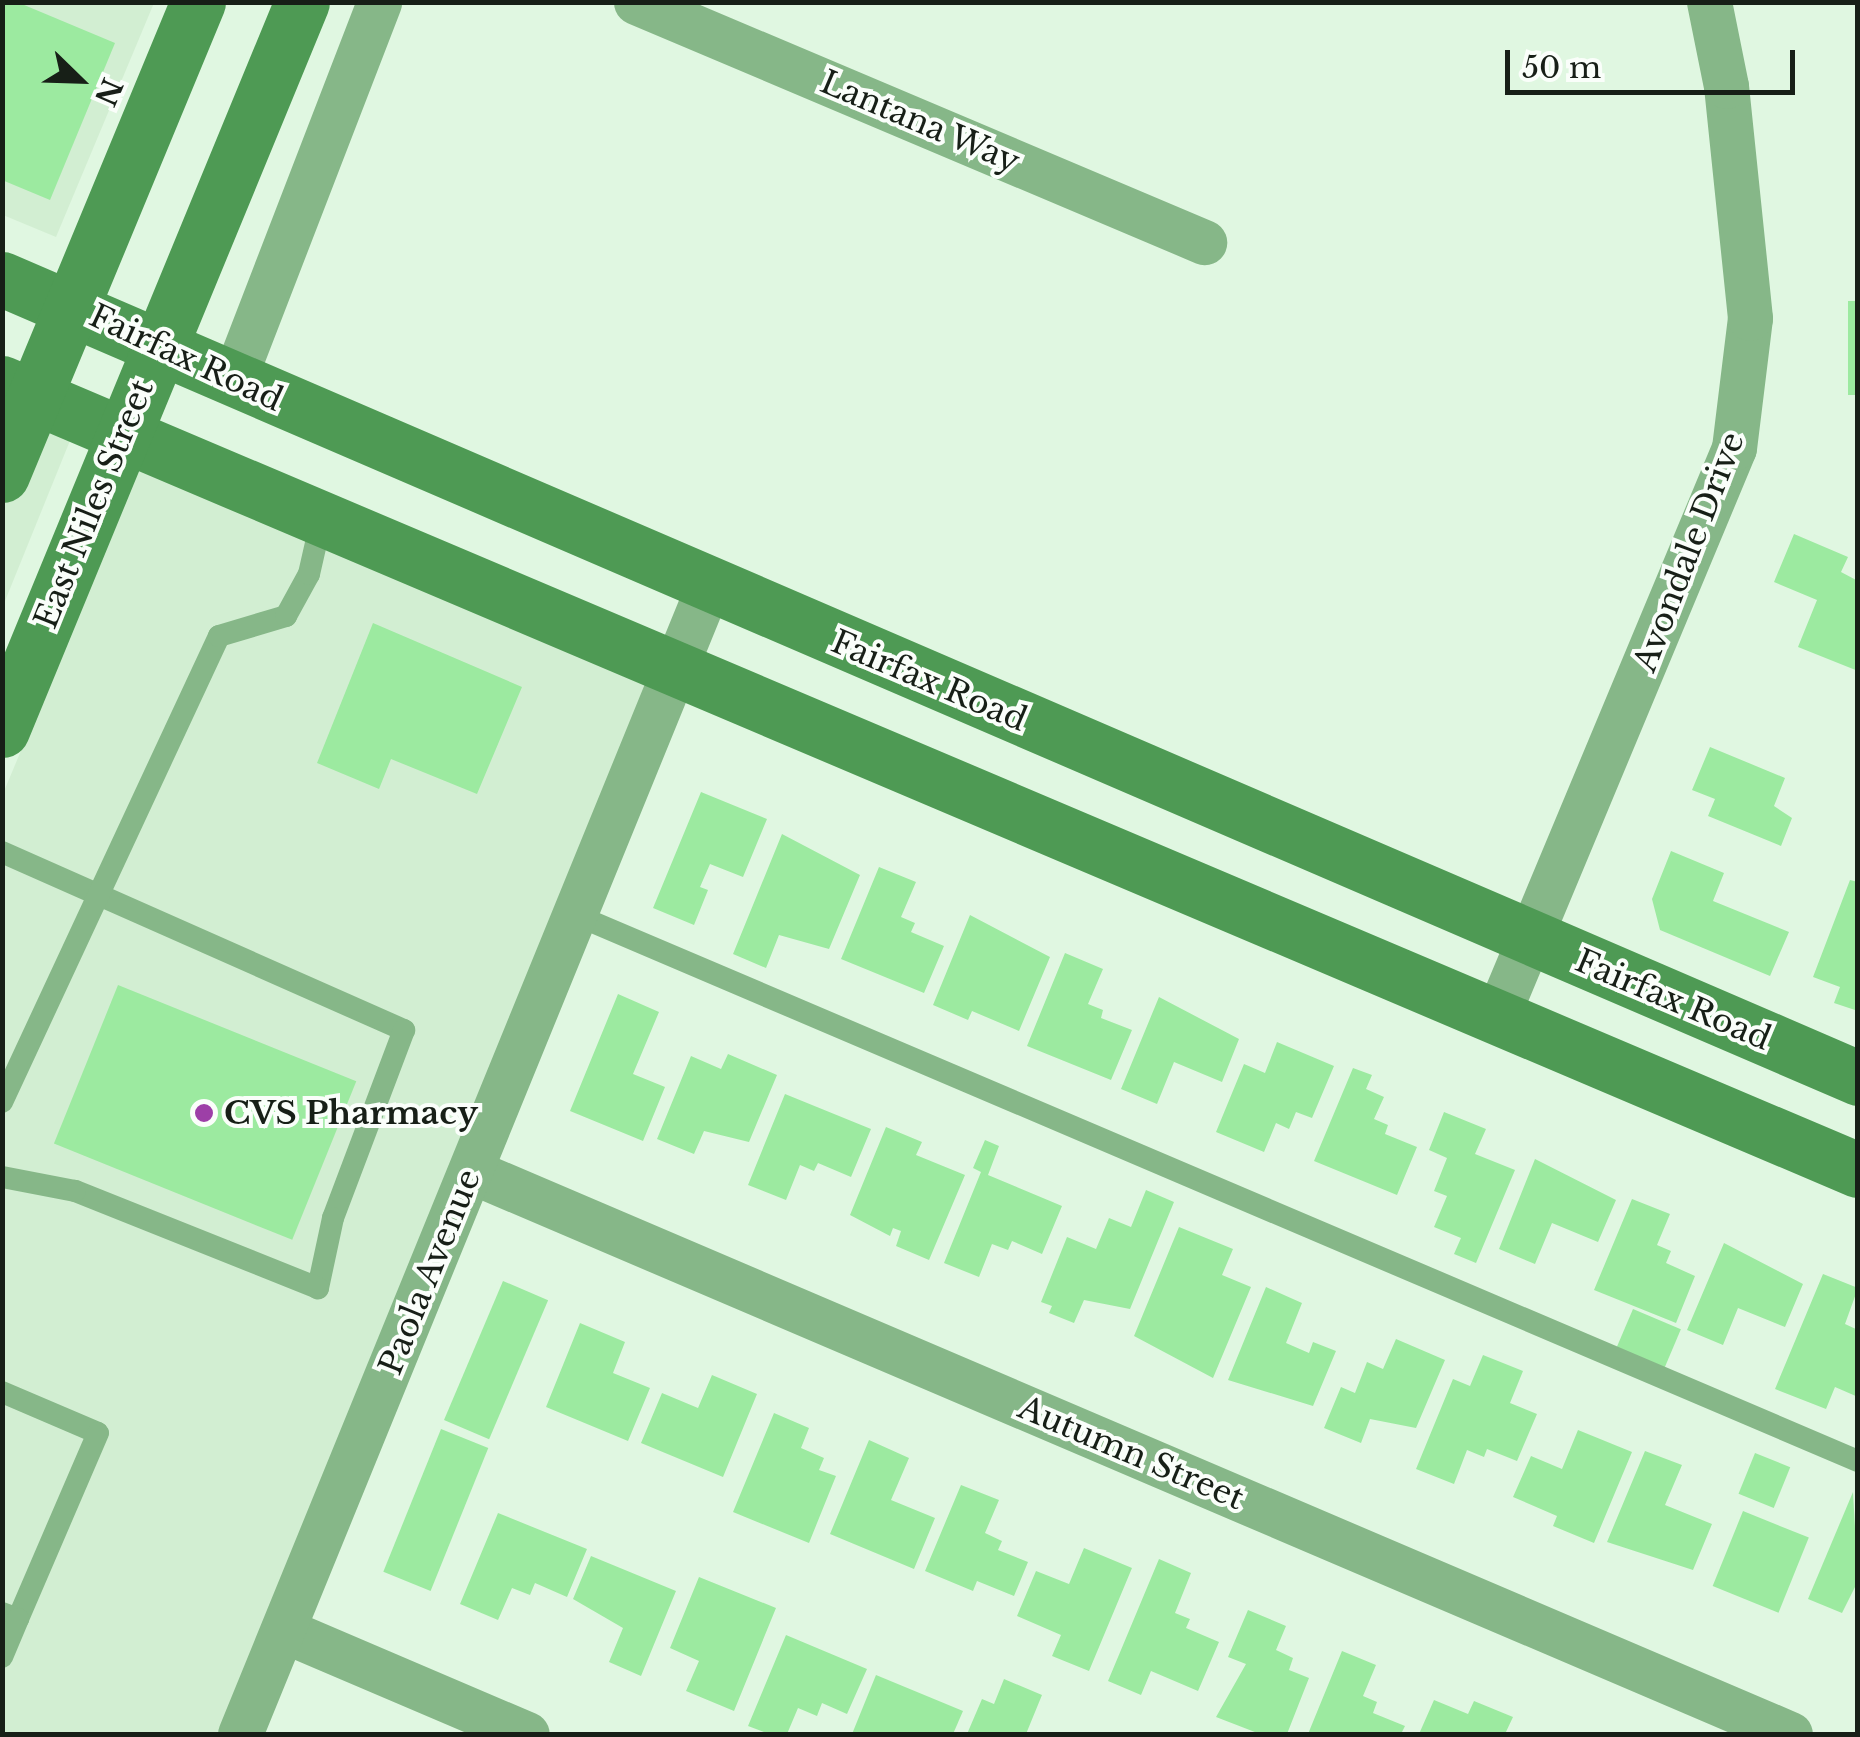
<!DOCTYPE html>
<html>
<head>
<meta charset="utf-8">
<style>
  body { margin:0 }
  #map { position:relative; width:1860px; height:1737px; overflow:hidden; background:#e0f7e1; font-family:"Libre Baskerville",serif }
  div>[style] { position:absolute }
  .built>* { inset:0; background:#d2eed2 }
  .building>* { inset:0; background:#9ceaa0; transform-origin:0 0 }
  .service>* { height:22px; margin:-11px; padding:0 11px; transform-origin:11px; border-radius:11px; background:#86b788 }
  .minor>* { height:45px; margin:-22.5px; padding:0 22.5px; transform-origin:22.5px; border-radius:22.5px; background:#86b788 }
  .secondary>* { height:55px; margin:-27.5px; padding:0 27.5px; transform-origin:27.5px; border-radius:27.5px; background:#4e9a54 }
  .dots>* { width:28px; height:28px; translate:-50% -50%; box-sizing:border-box; border:5px solid #fafefa; border-radius:50% }
  span { translate:-50% -50%; white-space:nowrap; text-align:center; line-height:1.15; -webkit-text-stroke:8px #fafefa; paint-order:stroke }
  .street-label { font-size:32px; color:#171f17 }
  .poi-label { font-size:32px; color:#171f17; font-weight:700 }
  .left { translate:0 -50%; text-align:left }
  .frame { position:absolute; inset:0; border:5px solid #171f17; pointer-events:none }
  .north { position:absolute; left:30px; top:30px; width:100px; height:100px; -webkit-text-stroke:8px #fafefa; paint-order:stroke; rotate:113deg; font-size:28px; font-weight:700; line-height:40px; text-align:center; color:#171f17 }
  .north::after { content:''; display:block; margin:auto; width:35px; height:45px; background:#171f17; clip-path:polygon(50% 0,100% 100%,50% 72%,0 100%) }
  .scale { position:absolute; left:1505px; top:50px; width:290px; height:45px; box-sizing:border-box; border:5px solid #171f17; border-top:0; padding-left:12px; font-size:30px; line-height:35px; white-space:nowrap; color:#171f17; -webkit-text-stroke:8px #fafefa; paint-order:stroke }
</style>
</head>
<body>
<div id="map">
  <div class="built">
    <i style="clip-path:polygon(2px 3px,154px 3px,56px 237px,3px 215px)"></i>
    <i style="clip-path:polygon(3px 378px,82px 411px,3px 606px)"></i>
    <i style="clip-path:polygon(152px 438px,666px 655px,225px 1734px,3px 1734px,2px 796px)"></i>
  </div>
  <div class="building">
    <i style="clip-path:polygon(2px 2px,17px 2px,115px 43px,50px 200px,2px 180px)"></i>
    <i style="left:1848px;top:301px;width:10px;height:94px"></i>
    <i style="clip-path:polygon(1794px 534px,1848px 557px,1841px 572px,1858px 581px,1858px 671px,1798px 647px,1817px 600px,1774px 582px)"></i>
    <i style="clip-path:polygon(373px 623px,522px 687px,477px 794px,391px 759px,379px 789px,317px 763px)"></i>
    <i style="clip-path:polygon(1710px 747px,1785px 778px,1774px 806px,1792px 818px,1781px 846px,1708px 816px,1715px 799px,1692px 790px)"></i>
    <i style="clip-path:polygon(701px 792px,767px 819px,743px 877px,710px 864px,700px 887px,708px 890px,694px 925px,653px 908px)"></i>
    <i style="clip-path:polygon(782px 834px,860px 875px,829px 949px,779px 935px,766px 968px,733px 954px)"></i>
    <i style="clip-path:polygon(1671px 851px,1724px 873px,1713px 901px,1789px 932px,1770px 976px,1660px 930px,1652px 899px)"></i>
    <i style="clip-path:polygon(879px 867px,916px 882px,901px 917px,915px 923px,911px 932px,944px 946px,924px 993px,841px 959px)"></i>
    <i style="clip-path:polygon(1850px 880px,1858px 882px,1858px 1011px,1834px 1003px,1840px 987px,1813px 977px)"></i>
    <i style="clip-path:polygon(970px 915px,1050px 957px,1019px 1031px,972px 1011px,968px 1020px,933px 1005px)"></i>
    <i style="clip-path:polygon(1065px 953px,1103px 969px,1088px 1004px,1103px 1010px,1101px 1018px,1132px 1030px,1111px 1080px,1027px 1046px)"></i>
    <i style="left:118px;top:985px;width:257px;height:171px;rotate:22deg"></i>
    <i style="clip-path:polygon(618px 994px,659px 1012px,633px 1074px,665px 1087px,643px 1141px,570px 1111px)"></i>
    <i style="clip-path:polygon(1159px 997px,1239px 1039px,1222px 1082px,1174px 1062px,1157px 1104px,1121px 1089px)"></i>
    <i style="clip-path:polygon(1277px 1042px,1334px 1066px,1312px 1118px,1296px 1112px,1289px 1129px,1276px 1123px,1264px 1152px,1216px 1132px,1244px 1064px,1265px 1073px)"></i>
    <i style="clip-path:polygon(728px 1054px,777px 1075px,749px 1142px,704px 1131px,694px 1154px,657px 1139px,691px 1056px,721px 1069px)"></i>
    <i style="clip-path:polygon(1353px 1068px,1372px 1075px,1366px 1089px,1384px 1097px,1374px 1119px,1388px 1125px,1385px 1134px,1417px 1147px,1397px 1195px,1314px 1161px)"></i>
    <i style="clip-path:polygon(785px 1094px,871px 1129px,851px 1177px,818px 1163px,814px 1171px,800px 1165px,786px 1200px,748px 1185px)"></i>
    <i style="clip-path:polygon(1444px 1112px,1486px 1129px,1475px 1154px,1515px 1170px,1476px 1263px,1454px 1254px,1461px 1238px,1434px 1227px,1447px 1196px,1434px 1191px,1447px 1158px,1429px 1150px)"></i>
    <i style="clip-path:polygon(886px 1127px,922px 1142px,916px 1155px,965px 1175px,929px 1260px,896px 1246px,901px 1231px,893px 1228px,890px 1236px,850px 1215px)"></i>
    <i style="clip-path:polygon(985px 1140px,999px 1146px,988px 1175px,1062px 1206px,1042px 1254px,1012px 1241px,1008px 1250px,992px 1244px,979px 1277px,944px 1263px,981px 1172px,973px 1168px)"></i>
    <i style="clip-path:polygon(1535px 1159px,1616px 1200px,1598px 1242px,1552px 1223px,1535px 1264px,1499px 1249px)"></i>
    <i style="clip-path:polygon(1146px 1190px,1174px 1202px,1130px 1309px,1084px 1300px,1074px 1323px,1049px 1313px,1052px 1306px,1041px 1302px,1067px 1237px,1096px 1249px,1109px 1218px,1131px 1227px)"></i>
    <i style="clip-path:polygon(1632px 1199px,1670px 1214px,1657px 1245px,1671px 1251px,1666px 1263px,1695px 1276px,1676px 1323px,1594px 1290px)"></i>
    <i style="clip-path:polygon(1179px 1227px,1233px 1249px,1222px 1275px,1251px 1287px,1213px 1378px,1134px 1336px)"></i>
    <i style="clip-path:polygon(1724px 1243px,1803px 1284px,1785px 1327px,1738px 1308px,1723px 1345px,1687px 1330px)"></i>
    <i style="clip-path:polygon(1823px 1274px,1858px 1288px,1845px 1324px,1858px 1330px,1858px 1397px,1835px 1387px,1826px 1409px,1775px 1389px)"></i>
    <i style="left:503px;top:1281px;width:49px;height:151px;rotate:23deg"></i>
    <i style="clip-path:polygon(1266px 1287px,1302px 1303px,1286px 1343px,1309px 1353px,1313px 1342px,1336px 1351px,1313px 1406px,1228px 1380px)"></i>
    <i style="left:1633px;top:1309px;width:52px;height:43px;rotate:23deg"></i>
    <i style="clip-path:polygon(580px 1323px,625px 1342px,613px 1373px,650px 1388px,628px 1441px,546px 1407px)"></i>
    <i style="clip-path:polygon(1396px 1339px,1445px 1360px,1416px 1428px,1370px 1419px,1361px 1443px,1324px 1428px,1341px 1387px,1355px 1393px,1367px 1362px,1383px 1369px)"></i>
    <i style="clip-path:polygon(1483px 1355px,1523px 1371px,1510px 1403px,1537px 1414px,1517px 1461px,1487px 1449px,1484px 1457px,1467px 1450px,1454px 1484px,1416px 1469px,1453px 1379px,1470px 1386px)"></i>
    <i style="clip-path:polygon(712px 1375px,757px 1394px,723px 1477px,641px 1443px,662px 1393px,698px 1408px)"></i>
    <i style="clip-path:polygon(774px 1413px,809px 1428px,801px 1448px,824px 1458px,819px 1470px,836px 1476px,809px 1543px,733px 1512px)"></i>
    <i style="left:441px;top:1429px;width:51px;height:154px;rotate:22deg"></i>
    <i style="clip-path:polygon(1578px 1430px,1632px 1452px,1594px 1543px,1553px 1526px,1557px 1516px,1513px 1497px,1531px 1456px,1562px 1469px)"></i>
    <i style="clip-path:polygon(869px 1440px,909px 1458px,891px 1500px,935px 1518px,914px 1569px,830px 1534px)"></i>
    <i style="clip-path:polygon(1645px 1451px,1682px 1465px,1665px 1505px,1712px 1524px,1693px 1570px,1607px 1542px)"></i>
    <i style="left:1755px;top:1453px;width:38px;height:44px;rotate:22deg"></i>
    <i style="clip-path:polygon(961px 1485px,999px 1500px,985px 1533px,1002px 1541px,998px 1550px,1028px 1562px,1014px 1596px,977px 1581px,973px 1591px,925px 1571px)"></i>
    <i style="clip-path:polygon(1853px 1492px,1858px 1581px,1842px 1613px,1808px 1599px)"></i>
    <i style="left:1743px;top:1511px;width:71px;height:81px;rotate:22deg"></i>
    <i style="clip-path:polygon(498px 1513px,587px 1549px,567px 1597px,535px 1583px,530px 1595px,512px 1588px,498px 1620px,460px 1604px)"></i>
    <i style="clip-path:polygon(1084px 1548px,1132px 1568px,1089px 1671px,1052px 1656px,1061px 1635px,1017px 1616px,1036px 1571px,1069px 1584px)"></i>
    <i style="clip-path:polygon(591px 1556px,676px 1591px,641px 1676px,609px 1662px,623px 1628px,573px 1599px)"></i>
    <i style="clip-path:polygon(1159px 1559px,1191px 1573px,1175px 1613px,1190px 1619px,1186px 1628px,1219px 1642px,1198px 1691px,1151px 1671px,1141px 1695px,1108px 1681px)"></i>
    <i style="clip-path:polygon(699px 1577px,776px 1608px,734px 1711px,686px 1691px,699px 1661px,670px 1648px)"></i>
    <i style="clip-path:polygon(1248px 1610px,1286px 1626px,1276px 1650px,1293px 1658px,1289px 1670px,1309px 1678px,1287px 1734px,1260px 1734px,1216px 1717px,1246px 1664px,1228px 1657px)"></i>
    <i style="clip-path:polygon(786px 1635px,867px 1669px,847px 1714px,822px 1703px,817px 1716px,798px 1708px,787px 1734px,769px 1734px,748px 1726px)"></i>
    <i style="clip-path:polygon(1342px 1651px,1376px 1665px,1363px 1696px,1377px 1702px,1373px 1713px,1405px 1726px,1401px 1734px,1308px 1734px)"></i>
    <i style="clip-path:polygon(876px 1675px,963px 1711px,953px 1734px,852px 1734px)"></i>
    <i style="clip-path:polygon(1004px 1679px,1042px 1695px,1026px 1734px,967px 1734px,982px 1699px,994px 1704px)"></i>
    <i style="clip-path:polygon(1434px 1700px,1468px 1714px,1474px 1701px,1513px 1717px,1505px 1734px,1419px 1734px)"></i>
  </div>
  <div class="service">
    <i style="left:2px;top:852px;width:440px;rotate:23.9deg"></i>
    <i style="left:404px;top:1030px;width:201px;rotate:110.7deg"></i>
    <i style="left:333px;top:1218px;width:72px;rotate:102.1deg"></i>
    <i style="left:318px;top:1288px;width:262px;rotate:-158.2deg"></i>
    <i style="left:75px;top:1191px;width:74px;rotate:-169.1deg"></i>
    <i style="left:576px;top:915px;width:1393px;rotate:23.07deg"></i>
    <i style="left:2px;top:1102px;width:514px;rotate:-65.03deg"></i>
    <i style="left:219px;top:636px;width:70px;rotate:-16.6deg"></i>
    <i style="left:286px;top:616px;width:48px;rotate:-61.3deg"></i>
    <i style="left:309px;top:574px;width:58px;rotate:-77.2deg"></i>
    <i style="left:2px;top:1392px;width:104px;rotate:23.1deg"></i>
    <i style="left:98px;top:1433px;width:202px;rotate:113.3deg"></i>
    <i style="left:2px;top:1613px;width:17px;rotate:21deg"></i>
    <i style="left:18px;top:1619px;width:41px;rotate:112.8deg"></i>
  </div>
  <div class="minor">
    <i style="left:636px;top:2px;width:617px;rotate:22.91deg"></i>
    <i style="left:233px;top:381px;width:406px;rotate:-68.9deg"></i>
    <i style="left:1497px;top:1016px;width:615px;rotate:-67.35deg"></i>
    <i style="left:1734px;top:448px;width:131px;rotate:-83deg"></i>
    <i style="left:1750px;top:318px;width:233px;rotate:-95.9deg"></i>
    <i style="left:1726px;top:86px;width:86px;rotate:-101.4deg"></i>
    <i style="left:471px;top:1171px;width:1434px;rotate:23.11deg"></i>
    <i style="left:283px;top:1630px;width:265px;rotate:23.1deg"></i>
    <i style="left:240px;top:1734px;width:1239px;rotate:-67.8deg"></i>
  </div>
  <div class="secondary">
    <i style="left:2px;top:279px;width:2021px;rotate:23.29deg"></i>
    <i style="left:2px;top:383px;width:2016px;rotate:22.98deg"></i>
    <i style="left:2px;top:475px;width:512px;rotate:-67.49deg"></i>
    <i style="left:2px;top:730px;width:787px;rotate:-67.6deg"></i>
  </div>
  <div class="dots">
    <i style="left:204px;top:1113px;background:#9d3fa7"></i>
  </div>
  <div class="street-label">
    <span style="left:920px;top:122px;rotate:23deg">Lantana Way</span>
    <span style="left:186px;top:358px;rotate:25deg">Fairfax Road</span>
    <span style="left:94px;top:504px;rotate:-68deg">East Niles Street</span>
    <span style="left:1689px;top:552px;rotate:-69deg">Avondale Drive</span>
    <span style="left:929px;top:681px;rotate:23deg">Fairfax Road</span>
    <span style="left:1673px;top:1000px;rotate:23deg">Fairfax Road</span>
    <span style="left:430px;top:1272px;rotate:-68deg">Paola Avenue</span>
    <span style="left:1131px;top:1453px;rotate:23deg">Autumn Street</span>
  </div>
  <div class="poi-label">
    <span class="left" style="left:224px;top:1113px">CVS Pharmacy</span>
  </div>
  <div class="frame"></div>
  <div class="north">N</div>
  <div class="scale">50 m</div>
</div>
</body>
</html>
